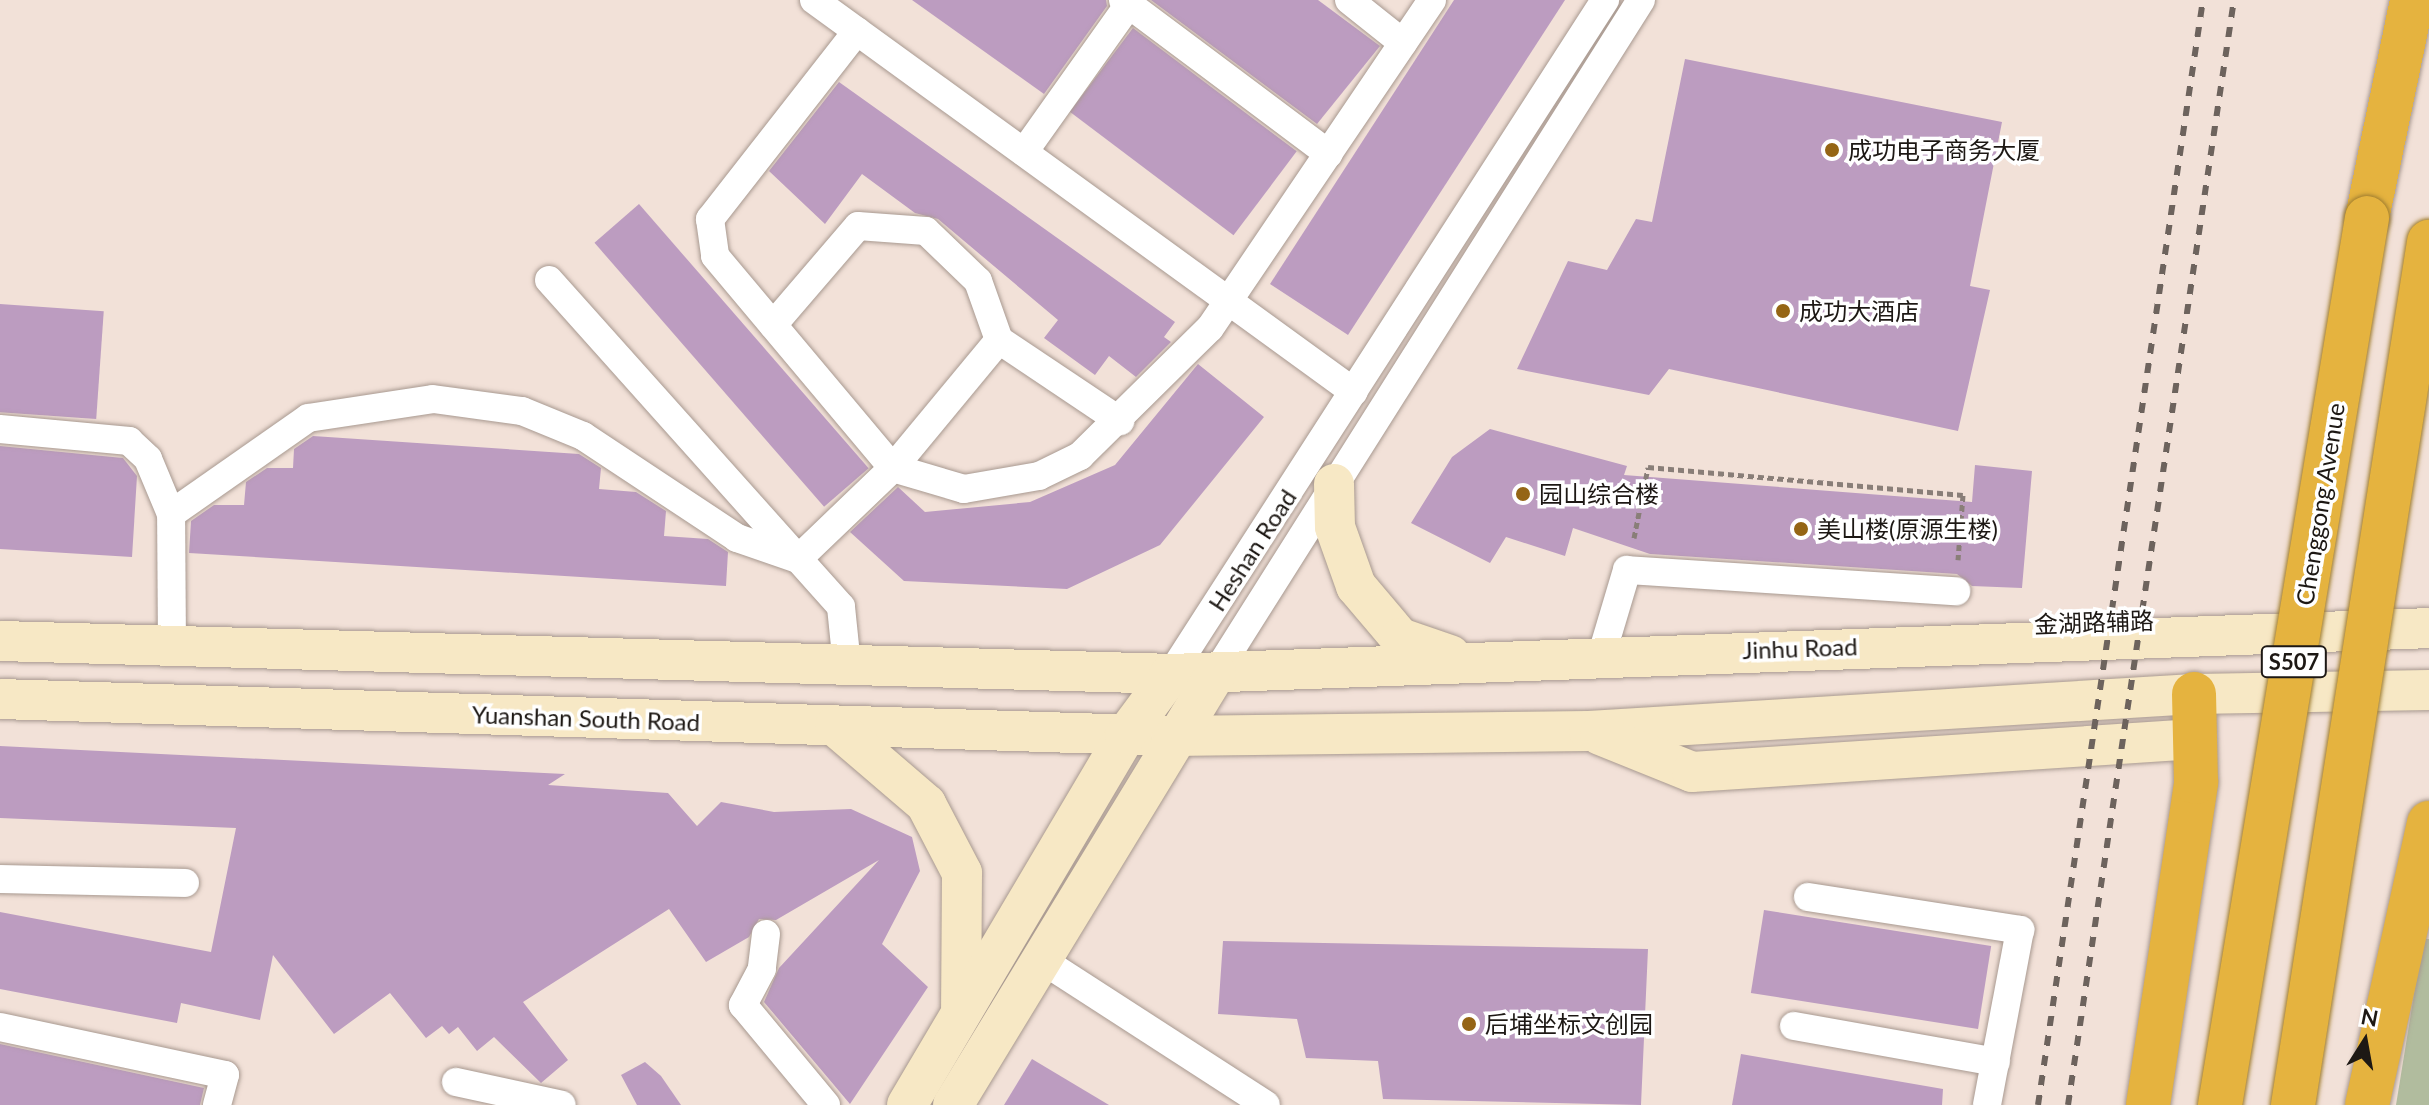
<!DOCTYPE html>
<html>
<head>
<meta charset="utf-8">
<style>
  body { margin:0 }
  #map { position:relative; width:2429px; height:1105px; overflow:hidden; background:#f2e1d8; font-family:Lato,"Noto Sans SC",sans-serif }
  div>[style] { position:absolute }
  .green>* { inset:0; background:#b1bc9e }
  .building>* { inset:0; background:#bc9cc0; transform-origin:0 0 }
  .path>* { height:5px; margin-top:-2.5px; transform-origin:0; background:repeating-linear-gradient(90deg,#897e78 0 6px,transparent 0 10px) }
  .roads { filter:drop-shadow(0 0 2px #a89990) drop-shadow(0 0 2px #a89990) }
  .street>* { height:28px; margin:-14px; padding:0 14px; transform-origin:14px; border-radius:14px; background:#fff }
  .secondary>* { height:40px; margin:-20px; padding:0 20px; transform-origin:20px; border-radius:20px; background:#f7e8c5 }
  .highway>* { height:44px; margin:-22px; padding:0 22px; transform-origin:22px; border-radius:22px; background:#e5b33f }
  .rail>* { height:6px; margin-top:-3px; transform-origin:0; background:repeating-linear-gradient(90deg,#6d635d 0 10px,transparent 0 20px) }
  .bridges { filter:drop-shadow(0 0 2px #9f7d30) drop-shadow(0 0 2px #9f7d30) }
  .highway-bridge>* { height:44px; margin:-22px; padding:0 22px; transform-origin:22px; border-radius:22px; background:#e5b33f }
  .dots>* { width:22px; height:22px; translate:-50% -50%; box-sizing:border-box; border:4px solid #fff; border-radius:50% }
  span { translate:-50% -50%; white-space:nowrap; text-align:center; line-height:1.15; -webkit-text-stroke:7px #fff; paint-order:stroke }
  .shield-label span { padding:2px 6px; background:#fff; border:2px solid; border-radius:6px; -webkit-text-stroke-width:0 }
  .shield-label { font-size:22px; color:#1d1814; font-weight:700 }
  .poi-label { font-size:24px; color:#1d1814 }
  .left { translate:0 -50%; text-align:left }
  .street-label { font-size:24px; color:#1d1814 }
  .north { position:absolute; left:2325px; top:1001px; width:80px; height:80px; -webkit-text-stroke:6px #fff; paint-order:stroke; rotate:11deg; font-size:22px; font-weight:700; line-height:32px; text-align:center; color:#1d1814 }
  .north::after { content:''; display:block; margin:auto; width:28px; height:36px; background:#1d1814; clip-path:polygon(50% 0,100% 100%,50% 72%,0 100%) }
</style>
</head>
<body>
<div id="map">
  <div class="green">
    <i style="clip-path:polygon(2423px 939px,2429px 939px,2429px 1105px,2396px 1105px)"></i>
  </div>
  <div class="building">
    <i style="clip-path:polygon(912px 0,1106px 0,1107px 6px,1044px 94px)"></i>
    <i style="clip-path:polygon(1151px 0,1318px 0,1380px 46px,1317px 124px)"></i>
    <i style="clip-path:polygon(1454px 0,1565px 0,1348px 335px,1270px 284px)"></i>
    <i style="left:1133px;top:28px;width:205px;height:105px;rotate:37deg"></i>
    <i style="clip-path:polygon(1685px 59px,2002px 122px,1970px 286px,1990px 290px,1958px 431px,1669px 369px,1649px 395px,1517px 369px,1568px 261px,1607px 270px,1636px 219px,1652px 222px)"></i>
    <i style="clip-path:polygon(839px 82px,1175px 322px,1164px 337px,1171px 342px,1136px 377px,1109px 356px,1095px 375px,1044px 338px,1058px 320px,938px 219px,915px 213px,862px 174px,825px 224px,769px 171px)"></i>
    <i style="left:639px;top:204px;width:350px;height:59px;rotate:49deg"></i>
    <i style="left:0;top:304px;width:104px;height:108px;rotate:4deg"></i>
    <i style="clip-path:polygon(1198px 364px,1264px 417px,1160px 545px,1067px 589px,904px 581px,850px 532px,898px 487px,925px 512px,1030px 502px,1115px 465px)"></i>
    <i style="clip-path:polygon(1490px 429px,1627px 466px,1624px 475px,1972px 502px,1975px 465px,2032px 471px,2022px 588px,1972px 586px,1957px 574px,1650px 554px,1573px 528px,1565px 556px,1506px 537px,1490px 563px,1411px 523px,1452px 457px)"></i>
    <i style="clip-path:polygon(313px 436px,579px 454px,601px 468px,599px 489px,636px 492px,666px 511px,664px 536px,708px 539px,728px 552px,726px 586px,189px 553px,191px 521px,214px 505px,244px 505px,246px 482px,267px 468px,293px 468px,294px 449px)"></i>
    <i style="clip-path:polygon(0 446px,123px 458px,137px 476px,132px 557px,0 549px)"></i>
    <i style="clip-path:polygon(0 746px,565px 774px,548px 785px,668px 793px,697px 826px,721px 802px,774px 812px,851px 809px,912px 837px,920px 871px,882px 944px,928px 987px,850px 1104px,764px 1002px,779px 968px,879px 860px,776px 920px,759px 919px,749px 937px,706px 962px,669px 909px,523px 1002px,568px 1060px,541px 1083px,494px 1037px,477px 1051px,458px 1027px,449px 1034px,442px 1026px,426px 1038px,390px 993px,334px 1034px,273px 955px,260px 1020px,181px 1003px,177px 1023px,0 989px,0 912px,211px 952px,236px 828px,0 818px)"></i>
    <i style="left:1764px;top:910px;width:230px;height:84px;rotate:9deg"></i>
    <i style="clip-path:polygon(1223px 941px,1648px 949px,1641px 1105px,1383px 1099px,1378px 1061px,1306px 1058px,1297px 1019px,1218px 1014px)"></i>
    <i style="clip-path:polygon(0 1044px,204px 1088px,200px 1105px,0 1105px)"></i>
    <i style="clip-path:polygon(1741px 1054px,1943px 1089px,1942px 1105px,1732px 1105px)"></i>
    <i style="clip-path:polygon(1032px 1059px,1109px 1105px,1004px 1105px)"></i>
    <i style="clip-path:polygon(645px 1062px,661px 1076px,681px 1105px,637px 1105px,621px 1075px)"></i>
  </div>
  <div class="path">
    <i style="left:1634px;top:538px;width:72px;rotate:-78.8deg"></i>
    <i style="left:1648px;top:467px;width:316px;rotate:5.1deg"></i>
    <i style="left:1963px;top:495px;width:65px;rotate:94.4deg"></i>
  </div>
  <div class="roads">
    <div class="street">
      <i style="left:814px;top:0;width:667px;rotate:35.98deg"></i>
      <i style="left:1123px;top:0;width:257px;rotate:36.8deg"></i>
      <i style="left:1349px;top:0;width:69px;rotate:38.5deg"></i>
      <i style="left:857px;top:31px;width:239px;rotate:128deg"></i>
      <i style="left:710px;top:219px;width:37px;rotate:82deg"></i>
      <i style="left:715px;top:256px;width:277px;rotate:50deg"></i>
      <i style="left:893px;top:468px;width:74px;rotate:16.5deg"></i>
      <i style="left:964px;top:489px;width:76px;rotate:-9.8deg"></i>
      <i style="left:1039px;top:476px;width:46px;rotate:-26deg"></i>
      <i style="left:1080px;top:456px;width:182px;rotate:-44.6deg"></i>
      <i style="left:1210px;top:328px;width:396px;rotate:-55.9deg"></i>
      <i style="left:1024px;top:152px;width:186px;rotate:-54.6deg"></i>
      <i style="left:549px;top:280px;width:438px;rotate:48.2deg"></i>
      <i style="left:841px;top:607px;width:58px;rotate:84.1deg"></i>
      <i style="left:773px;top:325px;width:130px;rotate:-49.4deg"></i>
      <i style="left:858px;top:226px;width:68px;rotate:4.2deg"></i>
      <i style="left:926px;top:231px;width:72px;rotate:43.9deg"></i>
      <i style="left:978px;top:281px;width:63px;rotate:70.4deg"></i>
      <i style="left:999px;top:340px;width:146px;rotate:33.8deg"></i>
      <i style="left:0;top:429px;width:130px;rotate:5.3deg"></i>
      <i style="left:129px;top:441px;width:26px;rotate:43deg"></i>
      <i style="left:148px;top:459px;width:60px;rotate:67.3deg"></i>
      <i style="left:172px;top:646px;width:132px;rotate:-90.4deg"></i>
      <i style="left:171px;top:514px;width:167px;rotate:-35deg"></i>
      <i style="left:308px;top:418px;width:126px;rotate:-8.6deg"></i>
      <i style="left:433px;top:399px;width:90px;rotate:7.7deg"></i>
      <i style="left:522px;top:411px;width:66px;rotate:22.3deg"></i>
      <i style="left:583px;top:436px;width:185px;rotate:33.5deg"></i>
      <i style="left:737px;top:538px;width:65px;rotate:19deg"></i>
      <i style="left:798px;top:559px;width:132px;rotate:-43.8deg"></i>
      <i style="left:893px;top:468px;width:166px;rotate:-50.4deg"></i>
      <i style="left:1601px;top:657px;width:91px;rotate:-73.4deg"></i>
      <i style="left:1627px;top:570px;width:330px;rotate:3.7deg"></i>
      <i style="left:1216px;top:673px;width:796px;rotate:-57.73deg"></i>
      <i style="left:1171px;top:674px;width:802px;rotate:-57.22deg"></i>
      <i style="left:0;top:879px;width:185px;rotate:1.2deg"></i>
      <i style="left:1808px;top:897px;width:215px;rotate:8.8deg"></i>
      <i style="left:2020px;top:930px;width:178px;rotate:100.7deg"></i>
      <i style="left:766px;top:934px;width:35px;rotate:97deg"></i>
      <i style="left:762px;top:969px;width:41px;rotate:117.8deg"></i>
      <i style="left:743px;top:1005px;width:130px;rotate:50.3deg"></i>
      <i style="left:1039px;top:958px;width:270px;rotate:32.9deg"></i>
      <i style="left:1794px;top:1026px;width:205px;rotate:10.1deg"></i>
      <i style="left:0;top:1027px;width:230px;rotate:12deg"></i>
      <i style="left:225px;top:1075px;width:31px;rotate:105deg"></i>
      <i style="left:456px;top:1082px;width:108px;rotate:12.2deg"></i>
    </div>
    <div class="secondary">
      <i style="left:1334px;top:484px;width:43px;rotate:88.7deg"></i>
      <i style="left:1335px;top:527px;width:63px;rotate:70.4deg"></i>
      <i style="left:1356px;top:586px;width:68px;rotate:49.8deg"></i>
      <i style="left:1400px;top:638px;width:53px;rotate:18.8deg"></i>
      <i style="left:0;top:641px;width:1171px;rotate:1.61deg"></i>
      <i style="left:1171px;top:674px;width:1259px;rotate:-2.09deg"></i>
      <i style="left:0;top:699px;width:1172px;rotate:1.81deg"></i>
      <i style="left:1171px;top:736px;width:418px;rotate:-0.7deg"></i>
      <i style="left:1589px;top:731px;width:606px;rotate:-3.5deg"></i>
      <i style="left:2194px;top:694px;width:235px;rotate:-1deg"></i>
      <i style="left:835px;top:726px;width:120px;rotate:40.6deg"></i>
      <i style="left:926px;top:804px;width:78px;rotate:62.4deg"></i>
      <i style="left:962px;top:873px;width:134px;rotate:90.4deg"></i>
      <i style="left:1600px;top:735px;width:99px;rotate:21.9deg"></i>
      <i style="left:1692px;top:772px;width:504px;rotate:-3.75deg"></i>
      <i style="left:907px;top:1105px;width:429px;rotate:-59.4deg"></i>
      <i style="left:1125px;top:736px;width:77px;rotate:-53.4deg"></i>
      <i style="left:953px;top:1105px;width:506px;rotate:-58.67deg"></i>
    </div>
    <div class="highway">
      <i style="left:2367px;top:218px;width:223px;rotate:-78.3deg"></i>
      <i style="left:2148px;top:1105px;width:327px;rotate:-81.5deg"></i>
      <i style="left:2196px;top:782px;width:88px;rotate:-91.3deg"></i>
      <i style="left:2367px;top:1105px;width:289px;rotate:-77.6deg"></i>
    </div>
  </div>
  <div class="rail">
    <i style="left:2038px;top:1105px;width:1117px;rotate:-81.51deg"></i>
    <i style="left:2068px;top:1105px;width:1117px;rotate:-81.46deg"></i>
  </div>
  <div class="bridges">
    <div class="highway-bridge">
      <i style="left:2220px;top:1105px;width:899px;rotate:-80.59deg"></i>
      <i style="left:2293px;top:1105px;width:874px;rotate:-81.04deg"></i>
    </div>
  </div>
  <div class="dots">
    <i style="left:1832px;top:150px;background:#956515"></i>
    <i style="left:1783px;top:311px;background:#956515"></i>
    <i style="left:1523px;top:494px;background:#956515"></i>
    <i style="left:1801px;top:529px;background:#956515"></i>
    <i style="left:1469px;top:1024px;background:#956515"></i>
  </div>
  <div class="shield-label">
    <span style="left:2294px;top:662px">S507</span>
  </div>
  <div class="poi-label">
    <span class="left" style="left:1848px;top:150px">成功电子商务大厦</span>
    <span class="left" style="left:1799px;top:311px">成功大酒店</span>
    <span class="left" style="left:1539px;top:494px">园山综合楼</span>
    <span class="left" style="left:1817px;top:529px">美山楼(原源生楼)</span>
    <span class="left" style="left:1485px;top:1024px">后埔坐标文创园</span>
  </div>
  <div class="street-label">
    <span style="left:2320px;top:504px;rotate:-81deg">Chenggong Avenue</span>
    <span style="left:1252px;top:550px;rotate:-57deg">Heshan Road</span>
    <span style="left:2094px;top:622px;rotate:-2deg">金湖路辅路</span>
    <span style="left:1800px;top:648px;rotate:-2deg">Jinhu Road</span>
    <span style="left:586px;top:718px;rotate:2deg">Yuanshan South Road</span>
  </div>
  <div class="north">N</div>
</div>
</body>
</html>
